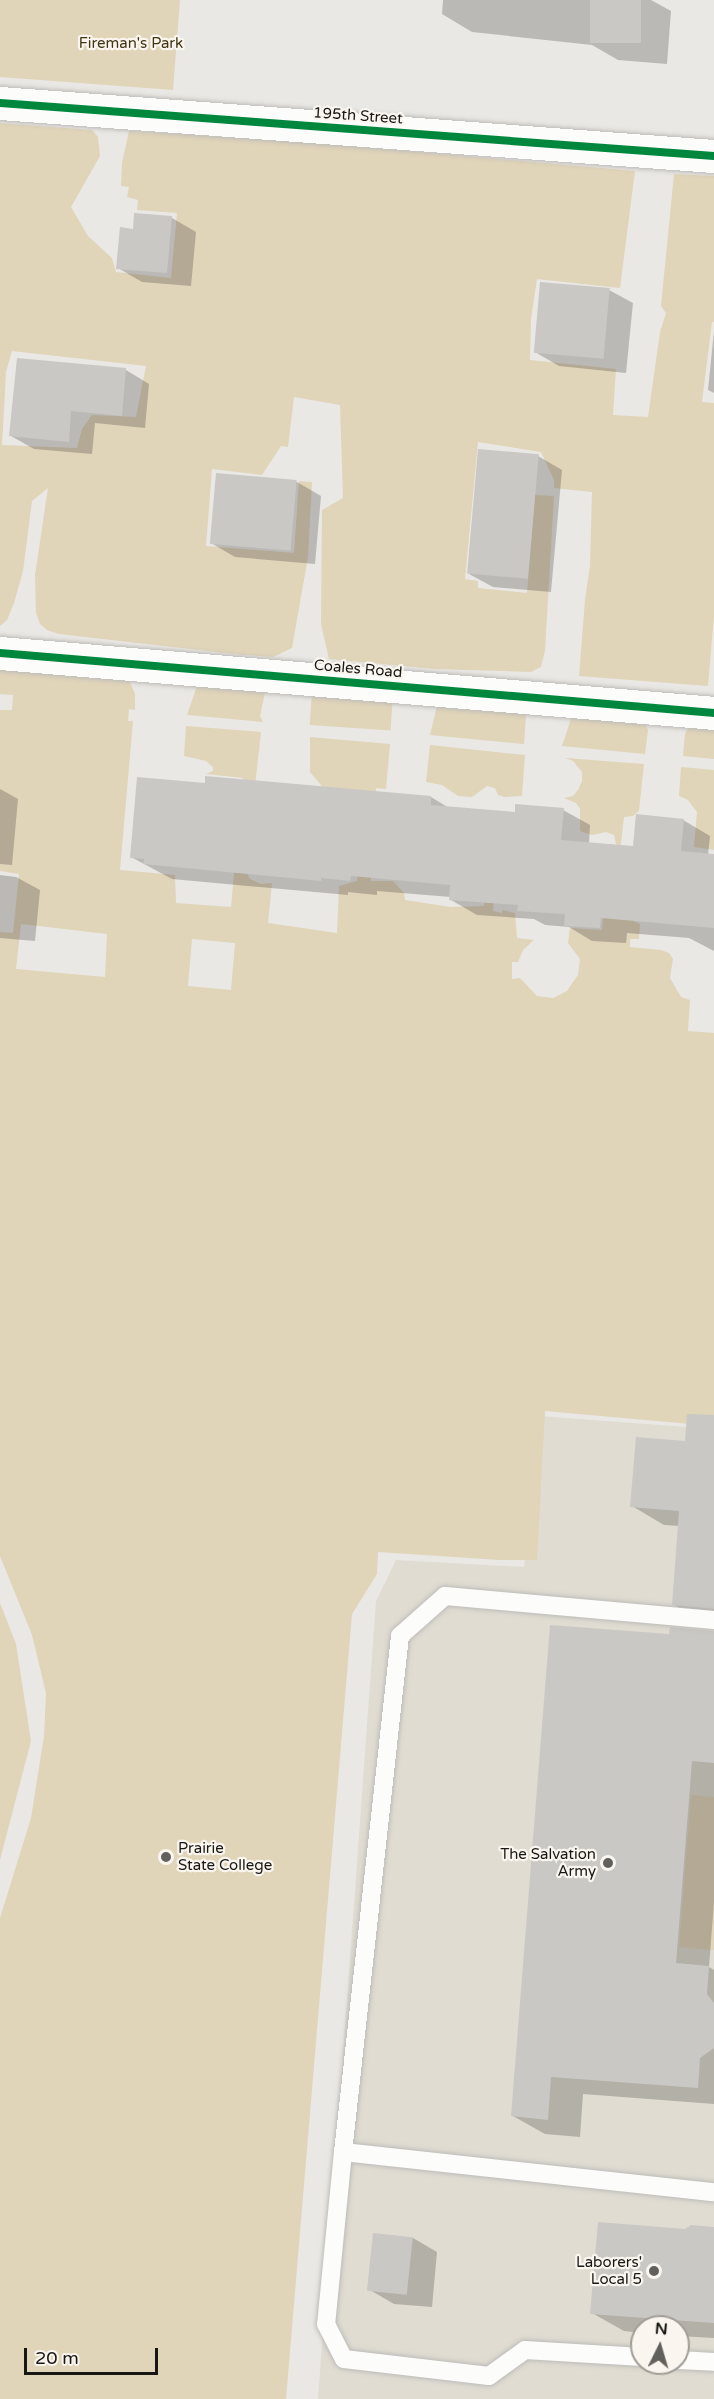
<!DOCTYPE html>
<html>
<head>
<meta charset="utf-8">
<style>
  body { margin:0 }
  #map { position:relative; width:714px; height:2399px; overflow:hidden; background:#eae8e4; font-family:"Varela Round",sans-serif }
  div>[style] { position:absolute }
  .built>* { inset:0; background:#e0dcd2 }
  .green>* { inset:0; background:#e0d4b9; transform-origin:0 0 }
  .shadow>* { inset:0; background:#0003 }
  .building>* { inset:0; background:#c9c8c4; transform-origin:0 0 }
  .roads { filter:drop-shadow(0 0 2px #bdbcb9) drop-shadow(0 0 2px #bdbcb9) }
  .lane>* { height:18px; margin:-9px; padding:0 9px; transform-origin:9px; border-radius:9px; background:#fcfcfb }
  .street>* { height:33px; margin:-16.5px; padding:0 16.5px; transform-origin:16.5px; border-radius:16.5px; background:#fcfcfb }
  .cycleway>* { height:8px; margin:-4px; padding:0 4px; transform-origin:4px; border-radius:4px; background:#00873e }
  .dots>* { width:16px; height:16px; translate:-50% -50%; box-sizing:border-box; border:3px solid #faf6ef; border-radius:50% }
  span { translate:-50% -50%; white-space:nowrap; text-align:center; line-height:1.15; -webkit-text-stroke:4.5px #faf6ef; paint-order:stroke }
  .park-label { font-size:15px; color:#423513 }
  .street-label { font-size:15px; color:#181714 }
  .poi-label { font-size:15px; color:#181714 }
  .left { translate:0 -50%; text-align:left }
  .right { translate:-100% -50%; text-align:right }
  .north { position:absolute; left:630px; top:2315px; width:60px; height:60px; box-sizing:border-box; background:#faf6ef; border:2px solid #a09d97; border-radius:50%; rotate:5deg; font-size:16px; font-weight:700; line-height:24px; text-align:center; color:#181714 }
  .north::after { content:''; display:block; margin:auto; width:21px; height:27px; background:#62605d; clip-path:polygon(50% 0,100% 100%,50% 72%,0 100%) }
  .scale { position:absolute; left:24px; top:2348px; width:134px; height:27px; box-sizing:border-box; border:3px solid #181714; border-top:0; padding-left:8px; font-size:18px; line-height:21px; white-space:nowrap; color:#181714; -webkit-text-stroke:4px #faf6ef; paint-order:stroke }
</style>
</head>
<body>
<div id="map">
  <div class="built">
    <i style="clip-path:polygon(evenodd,539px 1416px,714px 1429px,714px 2399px,318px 2399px,376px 1601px,396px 1560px,524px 1567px,539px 1416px,642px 2327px,678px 2327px,678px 2363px,642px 2363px,642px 2327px)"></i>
  </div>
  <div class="green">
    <i style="clip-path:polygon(0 0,180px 0,173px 90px,0 77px)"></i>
    <i style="clip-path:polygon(evenodd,0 123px,92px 130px,98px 137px,100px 156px,71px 207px,88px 236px,112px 258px,116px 272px,171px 278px,177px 213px,137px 210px,138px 200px,127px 197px,129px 187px,121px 186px,122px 163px,129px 131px,295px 141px,635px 171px,620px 288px,537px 279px,531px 319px,530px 360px,616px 369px,613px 415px,648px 417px,660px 332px,666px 313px,661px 306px,674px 174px,714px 176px,714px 322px,712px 322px,702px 402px,714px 403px,714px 615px,708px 686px,579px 676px,585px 600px,590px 566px,592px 492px,554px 488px,554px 480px,541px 452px,478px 442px,465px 579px,478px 581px,478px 588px,527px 593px,535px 495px,554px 496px,545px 651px,541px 667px,531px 672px,435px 669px,329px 659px,321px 624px,322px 510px,343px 498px,340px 405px,294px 397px,288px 447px,281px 446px,262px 475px,212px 469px,206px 546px,294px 553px,299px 481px,312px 482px,308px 557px,292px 648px,273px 657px,243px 655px,59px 634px,47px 630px,40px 624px,36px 613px,35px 575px,48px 488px,32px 501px,23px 571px,14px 603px,7px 620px,0 626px,0 123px,12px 351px,146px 366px,136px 417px,92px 415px,82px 429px,77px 448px,2px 445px,6px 372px,12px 351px)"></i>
    <i style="clip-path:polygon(evenodd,0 666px,128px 678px,135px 694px,135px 710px,129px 709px,128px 721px,133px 721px,120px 870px,175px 875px,176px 903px,231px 907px,236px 852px,250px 879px,261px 884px,272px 883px,268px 923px,337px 933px,339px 886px,357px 881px,365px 803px,325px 790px,310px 772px,310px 737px,390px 744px,386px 789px,376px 788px,371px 881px,393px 881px,404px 893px,405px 900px,451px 907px,484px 906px,492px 813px,499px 814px,493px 911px,502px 913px,503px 910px,515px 913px,517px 938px,534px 940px,523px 950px,518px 962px,512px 962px,512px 979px,520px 978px,537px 996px,553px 998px,567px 991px,578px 975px,580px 959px,568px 943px,570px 928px,602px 930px,608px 856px,617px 848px,614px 835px,606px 832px,592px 835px,580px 831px,580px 809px,576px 803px,564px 798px,573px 796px,578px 790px,582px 781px,582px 772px,573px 761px,565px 758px,644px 764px,639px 811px,633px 816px,624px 817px,615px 896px,636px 900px,633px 921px,640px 924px,639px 939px,630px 939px,630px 947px,661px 950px,669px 953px,673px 959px,670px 978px,681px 997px,690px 1000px,688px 1031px,714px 1033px,714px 1420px,690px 1424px,545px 1411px,537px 1560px,500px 1560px,378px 1552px,377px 1574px,352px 1614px,286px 2399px,0 2399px,0 1918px,31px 1818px,44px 1736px,46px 1693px,32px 1635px,0 1556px,0 932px,13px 933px,19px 874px,0 871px,0 710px,12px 710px,13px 695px,0 694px,0 666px,21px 924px,107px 934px,105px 977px,16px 969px,21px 924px,0 666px,192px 939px,235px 943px,231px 990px,188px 986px,192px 939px)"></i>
    <i style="clip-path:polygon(198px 683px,266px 688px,260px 716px,263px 722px,187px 715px)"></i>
    <i style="left:312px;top:692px;width:81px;height:33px;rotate:4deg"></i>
    <i style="clip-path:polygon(438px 702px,520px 710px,526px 715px,524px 744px,430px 735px)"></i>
    <i style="clip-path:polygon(572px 716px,644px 722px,648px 730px,645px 754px,562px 746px)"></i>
    <i style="clip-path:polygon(714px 725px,714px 759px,683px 756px,685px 734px,689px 727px)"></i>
    <i style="clip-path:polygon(186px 726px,261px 732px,249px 840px,239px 838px,243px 778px,206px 774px,213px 771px,213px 767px,206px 761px,184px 756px)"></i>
    <i style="clip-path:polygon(430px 745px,525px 755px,522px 796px,504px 797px,498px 795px,495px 788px,487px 786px,472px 797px,458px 796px,442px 785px,426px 782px)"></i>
    <i style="clip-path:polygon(681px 767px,714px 770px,714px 850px,694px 847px,697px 812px,688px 800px,679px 796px)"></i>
    <i style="clip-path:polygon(0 1603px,16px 1644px,31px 1741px,0 1860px)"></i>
    <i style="clip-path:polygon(691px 1795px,714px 1797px,714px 1950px,679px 1947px)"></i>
  </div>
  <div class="shadow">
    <i style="clip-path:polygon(443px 0,651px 0,671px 11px,667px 64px,618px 60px,592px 45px,472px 32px,442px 14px)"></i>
    <i style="clip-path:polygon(135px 215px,172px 218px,196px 232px,191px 286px,142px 282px,118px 268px,134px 230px)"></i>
    <i style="clip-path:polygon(609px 290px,633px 303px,626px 373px,559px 366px,535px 352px)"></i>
    <i style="clip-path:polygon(714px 331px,714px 393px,708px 390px)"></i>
    <i style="clip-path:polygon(126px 370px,149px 384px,145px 428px,95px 423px,92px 454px,34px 449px,11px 436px)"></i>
    <i style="clip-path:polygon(538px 456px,562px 470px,551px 592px,493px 587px,469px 574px)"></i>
    <i style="clip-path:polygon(217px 475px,297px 482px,321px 496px,315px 564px,235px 557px,211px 543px)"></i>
    <i style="clip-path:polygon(207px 784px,431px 797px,449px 808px,516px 814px,563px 810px,590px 825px,589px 844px,634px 848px,683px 820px,710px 836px,708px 855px,714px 856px,714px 951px,689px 938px,627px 933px,626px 943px,592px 941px,569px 927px,545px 925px,534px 919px,477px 915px,451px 900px,451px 897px,377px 891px,377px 895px,348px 892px,348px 895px,172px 879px,131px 857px)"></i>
    <i style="clip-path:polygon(0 789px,18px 799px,12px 865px,0 864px)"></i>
    <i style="clip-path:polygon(0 875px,16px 877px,40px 890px,35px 941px,0 938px)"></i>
    <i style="clip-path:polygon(714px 1445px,714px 1623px,705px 1623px,673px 1604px,680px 1526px,664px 1525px,632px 1506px)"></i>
    <i style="clip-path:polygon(714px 1632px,714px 1902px,709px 1967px,714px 1970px,714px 2104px,583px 2094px,580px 2137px,545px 2134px,513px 2116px,671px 1636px)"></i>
    <i style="clip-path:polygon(714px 2229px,714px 2338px,678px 2336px,678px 2327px,642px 2327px,642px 2333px,624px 2331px,592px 2313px,685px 2230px)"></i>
    <i style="clip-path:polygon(374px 2235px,413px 2238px,437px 2252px,432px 2307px,394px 2304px,370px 2290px)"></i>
  </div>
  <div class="building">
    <i style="left:590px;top:0;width:51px;height:43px"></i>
    <i style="clip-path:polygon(134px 213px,172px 216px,167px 273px,116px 269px,120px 227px,133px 229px)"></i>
    <i style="left:540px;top:282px;width:70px;height:71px;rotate:5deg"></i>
    <i style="clip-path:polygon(17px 358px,126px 368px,122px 416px,71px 411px,69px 442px,9px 436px)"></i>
    <i style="left:478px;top:449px;width:61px;height:125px;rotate:5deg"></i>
    <i style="left:216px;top:473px;width:81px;height:71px;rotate:5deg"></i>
    <i style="clip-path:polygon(205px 776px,431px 796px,431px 805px,515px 812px,515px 804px,564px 808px,561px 840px,633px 846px,636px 814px,684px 819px,681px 851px,714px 854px,714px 928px,601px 918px,600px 928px,564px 926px,565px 914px,517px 911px,518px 905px,449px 900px,450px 885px,351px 876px,350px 881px,321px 878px,321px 881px,143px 864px,144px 859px,130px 858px,137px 777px,205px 783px)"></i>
    <i style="clip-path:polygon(687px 1414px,714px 1415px,714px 1609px,672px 1605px,679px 1511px,630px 1507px,636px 1437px,685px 1441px)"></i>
    <i style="clip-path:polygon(550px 1625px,669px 1634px,670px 1627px,714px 1631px,714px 1763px,692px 1761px,676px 1963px,709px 1966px,707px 1994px,714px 2003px,714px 2048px,700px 2058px,698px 2088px,551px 2077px,548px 2120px,511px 2116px)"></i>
    <i style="clip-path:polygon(598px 2222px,685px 2229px,691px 2225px,714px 2227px,714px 2323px,590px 2314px)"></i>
    <i style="left:373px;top:2233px;width:40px;height:58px;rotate:6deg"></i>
  </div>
  <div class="roads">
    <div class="lane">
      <i style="left:714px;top:1620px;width:270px;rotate:-174.9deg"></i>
      <i style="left:445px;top:1596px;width:60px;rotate:138.4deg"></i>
      <i style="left:400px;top:1636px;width:519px;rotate:96.3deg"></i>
      <i style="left:343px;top:2152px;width:373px;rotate:6.2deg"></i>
      <i style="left:343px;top:2152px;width:173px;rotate:95.6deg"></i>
      <i style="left:326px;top:2324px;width:39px;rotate:63deg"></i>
      <i style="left:344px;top:2359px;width:146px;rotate:6.7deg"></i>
      <i style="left:489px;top:2376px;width:44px;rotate:-35.8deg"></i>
      <i style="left:525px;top:2350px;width:117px;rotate:3.4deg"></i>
      <i style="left:678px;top:2360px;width:36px;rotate:3deg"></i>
    </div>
    <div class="street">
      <i style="left:0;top:103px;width:716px;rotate:4.25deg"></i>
      <i style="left:0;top:653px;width:717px;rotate:4.8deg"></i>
    </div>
  </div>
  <div class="cycleway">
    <i style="left:0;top:103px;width:716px;rotate:4.25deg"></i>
    <i style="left:0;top:653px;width:717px;rotate:4.8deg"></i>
  </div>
  <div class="dots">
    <i style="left:166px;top:1857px;background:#62605d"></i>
    <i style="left:608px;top:1863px;background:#62605d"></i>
    <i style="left:654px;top:2271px;background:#62605d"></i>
  </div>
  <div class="park-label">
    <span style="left:131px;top:44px">Fireman's Park</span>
  </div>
  <div class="street-label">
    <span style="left:358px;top:116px;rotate:4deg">195th Street</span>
    <span style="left:358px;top:669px;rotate:5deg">Coales Road</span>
  </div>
  <div class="poi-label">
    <span class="left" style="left:178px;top:1857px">Prairie<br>State College</span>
    <span class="right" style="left:596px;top:1863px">The Salvation<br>Army</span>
    <span class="right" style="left:642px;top:2271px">Laborers'<br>Local 5</span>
  </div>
  <div class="north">N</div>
  <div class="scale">20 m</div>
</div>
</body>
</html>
